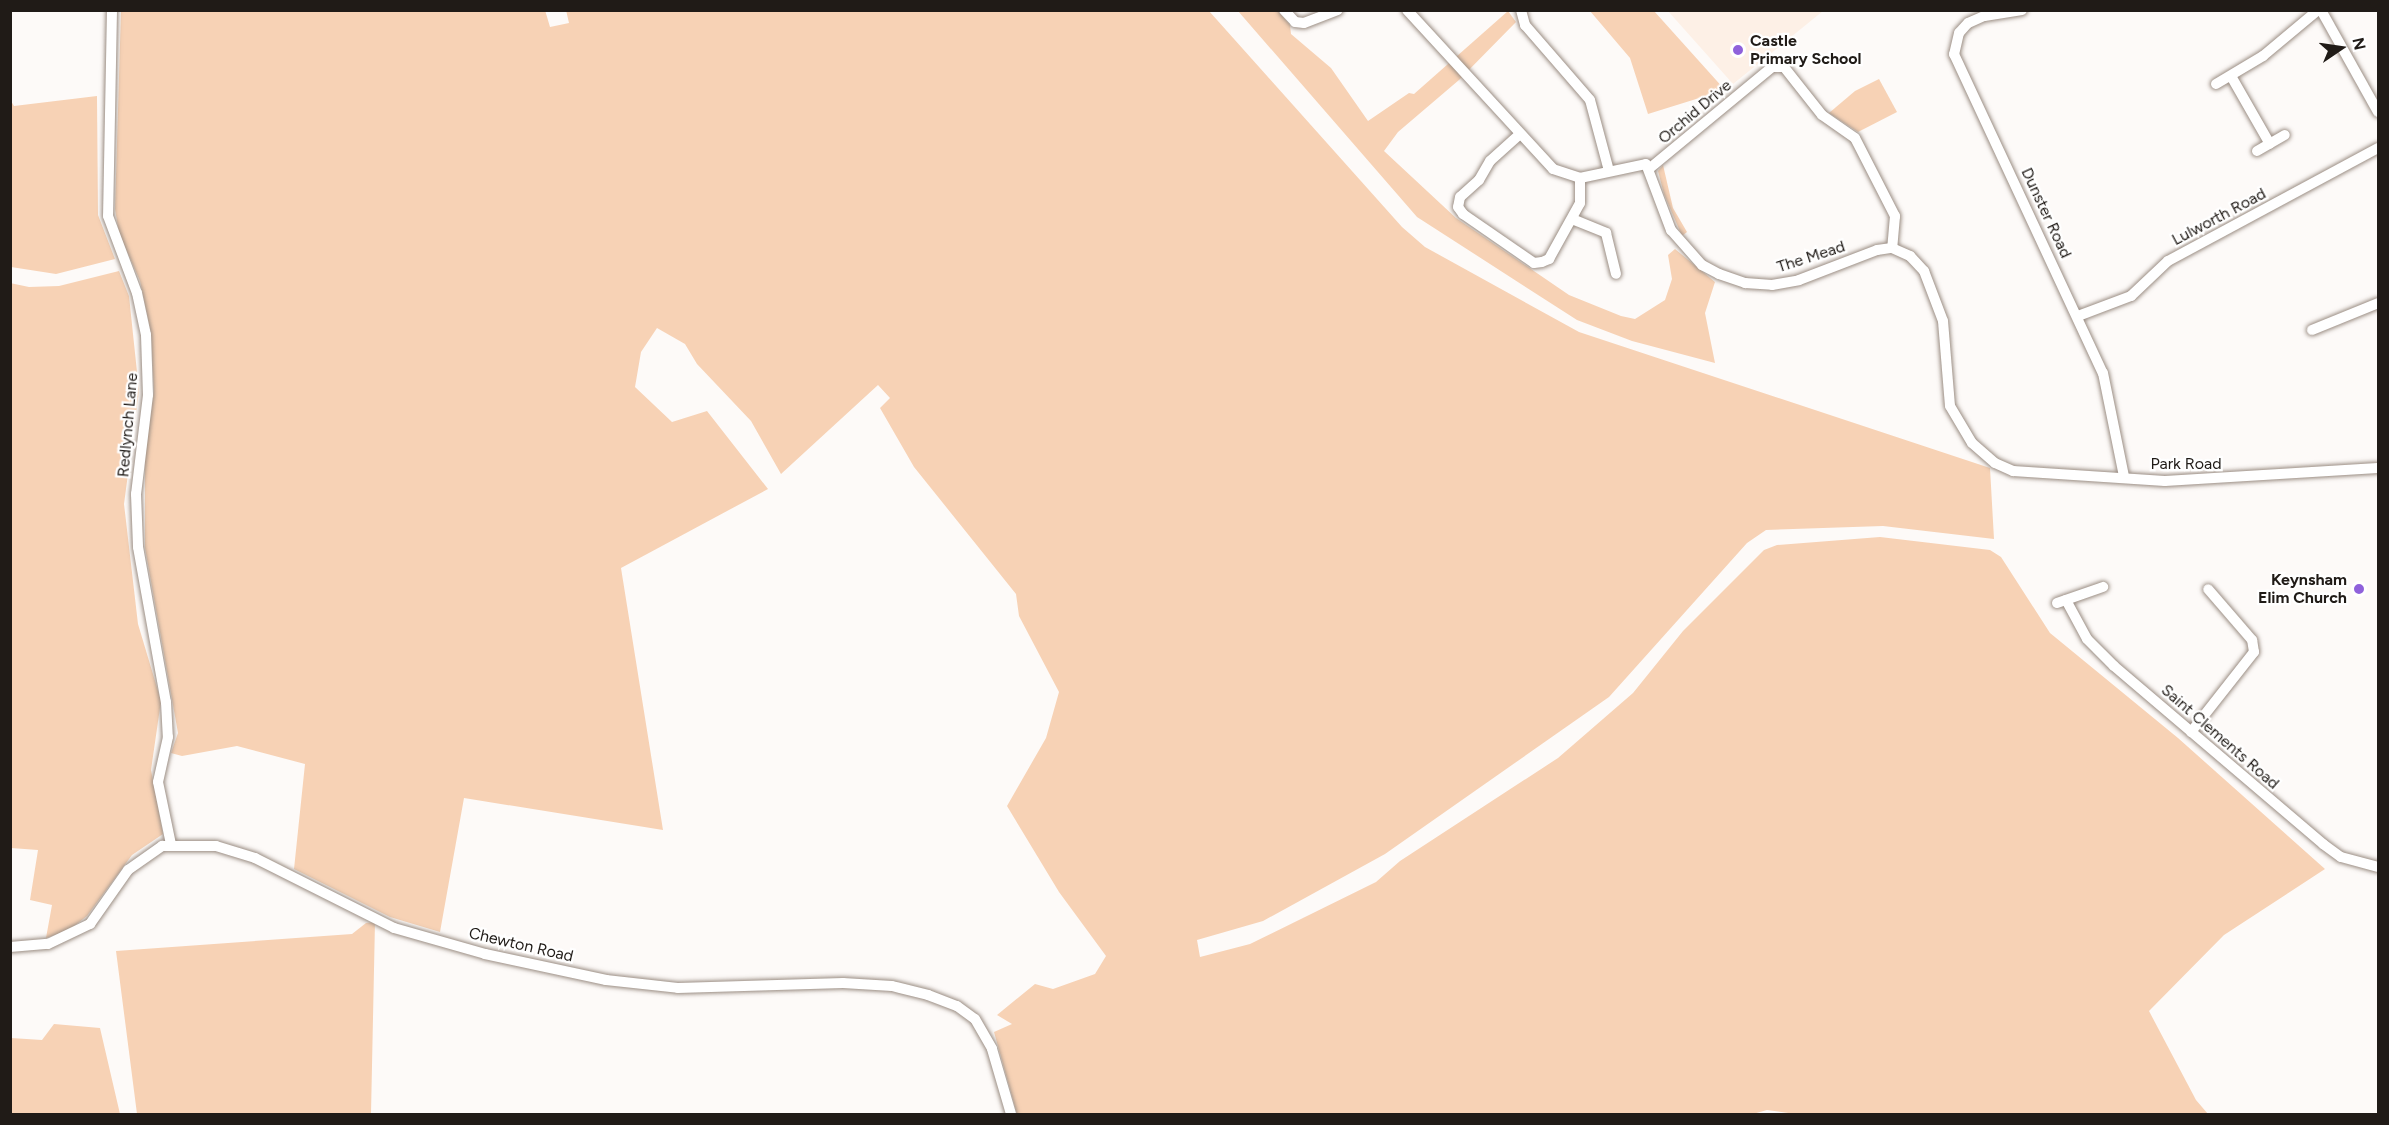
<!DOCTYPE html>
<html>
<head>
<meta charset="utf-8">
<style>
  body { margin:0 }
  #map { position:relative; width:2389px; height:1125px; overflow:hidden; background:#fdfaf8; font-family:Figtree,sans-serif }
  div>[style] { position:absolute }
  .built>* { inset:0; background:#fdf0e6 }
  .green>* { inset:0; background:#f7d2b5 }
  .roads { filter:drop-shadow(0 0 2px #9b8e84) drop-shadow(0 0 2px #9b8e84) }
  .street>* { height:10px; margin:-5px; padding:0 5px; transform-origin:5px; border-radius:5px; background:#fff }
  .dots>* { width:16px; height:16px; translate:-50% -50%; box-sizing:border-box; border:3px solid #fff; border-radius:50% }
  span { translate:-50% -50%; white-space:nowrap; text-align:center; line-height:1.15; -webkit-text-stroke:4.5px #fff; paint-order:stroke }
  .poi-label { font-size:16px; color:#201b17; font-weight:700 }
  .left { translate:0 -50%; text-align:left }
  .right { translate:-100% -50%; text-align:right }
  .street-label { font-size:16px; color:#201b17 }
  .frame { position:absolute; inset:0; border:12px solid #201b17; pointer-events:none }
  .north { position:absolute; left:2311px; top:18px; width:60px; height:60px; -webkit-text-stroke:4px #fff; paint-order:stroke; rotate:77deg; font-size:16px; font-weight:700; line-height:24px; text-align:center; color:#201b17 }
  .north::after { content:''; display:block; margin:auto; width:21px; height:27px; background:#201b17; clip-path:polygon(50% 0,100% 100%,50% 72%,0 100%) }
</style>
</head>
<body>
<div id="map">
  <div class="built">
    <i style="clip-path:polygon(1668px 11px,1823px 11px,1733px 84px)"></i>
  </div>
  <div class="green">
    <i style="clip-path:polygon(545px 10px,550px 27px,569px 23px,566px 10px,1209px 11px,1402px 227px,1425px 247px,1579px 332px,1990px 468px,1994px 539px,1883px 526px,1766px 530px,1747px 543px,1609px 697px,1385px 854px,1263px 921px,1197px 940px,1200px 957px,1250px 944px,1376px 882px,1400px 861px,1558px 758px,1633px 693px,1683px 631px,1764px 550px,1777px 545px,1880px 537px,1990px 550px,2001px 557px,2050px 633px,2178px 738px,2325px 869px,2224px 935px,2149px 1011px,2196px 1100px,2208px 1114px,1795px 1114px,1767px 1110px,1753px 1114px,1017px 1114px,994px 1032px,1012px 1024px,997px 1015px,1035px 984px,1053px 989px,1095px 974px,1106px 956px,1059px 892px,1007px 806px,1046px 738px,1059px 692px,1019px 616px,1016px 594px,914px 467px,880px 408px,890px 398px,878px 385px,781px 474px,751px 421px,697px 364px,685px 344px,657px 328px,641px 352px,635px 387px,672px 422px,707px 411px,768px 489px,621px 568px,663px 830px,464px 798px,440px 932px,390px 917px,294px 869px,305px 764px,237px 746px,182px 756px,171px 753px,178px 733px,145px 548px,145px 457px,154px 391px,151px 333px,140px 281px,119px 233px,115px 209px,121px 11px)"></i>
    <i style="clip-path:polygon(1238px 11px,1278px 11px,1290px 25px,1291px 34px,1331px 68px,1368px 121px,1409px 93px,1414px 94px,1508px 11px,1516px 22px,1459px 80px,1398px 132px,1384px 151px,1456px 218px,1569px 295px,1621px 316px,1635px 319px,1665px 300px,1672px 279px,1668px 255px,1675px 249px,1715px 282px,1705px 313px,1715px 363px,1632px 341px,1577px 320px,1417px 217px)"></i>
    <i style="clip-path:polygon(1590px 11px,1654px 11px,1725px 90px,1648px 114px,1630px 58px)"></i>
    <i style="clip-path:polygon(1879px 79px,1897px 112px,1858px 132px,1829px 113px,1855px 91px)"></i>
    <i style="clip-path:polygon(97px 96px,98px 215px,115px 259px,56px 274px,11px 267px,11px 101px,14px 106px)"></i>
    <i style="clip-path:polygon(1663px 165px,1673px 208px,1687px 232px,1682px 236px,1664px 194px,1658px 171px)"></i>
    <i style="clip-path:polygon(119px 271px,129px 296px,139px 391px,124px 504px,138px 624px,161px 701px,151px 770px,163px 834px,132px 855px,87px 916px,69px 930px,46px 938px,52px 905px,30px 900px,38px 850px,11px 848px,10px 283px,29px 287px,59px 286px)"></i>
    <i style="clip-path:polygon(375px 922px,371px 1114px,137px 1114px,116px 951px,352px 934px,366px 923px)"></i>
    <i style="clip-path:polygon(54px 1024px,100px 1028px,120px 1114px,11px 1114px,11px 1038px,42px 1040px)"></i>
  </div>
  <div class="roads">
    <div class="street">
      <i style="left:112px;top:10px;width:206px;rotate:91.1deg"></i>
      <i style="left:108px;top:216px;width:82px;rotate:69.4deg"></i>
      <i style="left:137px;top:293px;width:43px;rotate:77.9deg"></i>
      <i style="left:146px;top:335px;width:60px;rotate:88.1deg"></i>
      <i style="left:148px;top:395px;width:100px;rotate:96.9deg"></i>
      <i style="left:136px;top:494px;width:53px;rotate:87.8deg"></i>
      <i style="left:138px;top:547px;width:158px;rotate:79.8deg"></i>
      <i style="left:166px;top:702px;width:35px;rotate:87deg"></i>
      <i style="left:168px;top:737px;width:46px;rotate:102.5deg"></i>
      <i style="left:158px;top:782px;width:63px;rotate:78.2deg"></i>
      <i style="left:1284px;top:10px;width:16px;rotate:47deg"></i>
      <i style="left:1295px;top:22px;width:9px;rotate:6deg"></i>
      <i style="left:1304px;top:23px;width:36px;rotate:-21deg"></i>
      <i style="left:1407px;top:10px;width:216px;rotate:47.4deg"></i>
      <i style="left:1553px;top:169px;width:28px;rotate:18deg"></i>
      <i style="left:1580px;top:178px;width:67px;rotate:-12deg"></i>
      <i style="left:1646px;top:164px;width:71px;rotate:69.3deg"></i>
      <i style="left:1671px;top:230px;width:47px;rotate:48.5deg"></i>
      <i style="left:1702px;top:265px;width:19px;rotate:28deg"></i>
      <i style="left:1719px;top:274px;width:28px;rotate:19deg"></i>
      <i style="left:1745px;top:283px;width:27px;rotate:4deg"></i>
      <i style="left:1772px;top:285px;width:27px;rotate:-10deg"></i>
      <i style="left:1799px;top:280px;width:84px;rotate:-21deg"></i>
      <i style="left:1877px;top:250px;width:15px;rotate:-8deg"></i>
      <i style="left:1892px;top:248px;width:20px;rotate:24deg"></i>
      <i style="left:1910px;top:256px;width:21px;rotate:47deg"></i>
      <i style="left:1924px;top:271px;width:53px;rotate:69.2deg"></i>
      <i style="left:1943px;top:321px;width:85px;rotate:85.3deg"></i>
      <i style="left:1950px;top:406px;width:43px;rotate:59.3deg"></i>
      <i style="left:1972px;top:443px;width:30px;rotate:41deg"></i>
      <i style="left:1995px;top:463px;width:20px;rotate:24deg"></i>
      <i style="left:2013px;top:471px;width:152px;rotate:3.8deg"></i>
      <i style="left:2165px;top:481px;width:213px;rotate:-3.5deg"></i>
      <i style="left:1521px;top:10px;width:16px;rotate:75deg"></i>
      <i style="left:1525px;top:25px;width:99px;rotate:49.1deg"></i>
      <i style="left:1590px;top:100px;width:73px;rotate:75deg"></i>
      <i style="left:2022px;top:10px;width:38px;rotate:171deg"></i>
      <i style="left:1984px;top:16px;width:17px;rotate:156deg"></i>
      <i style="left:1968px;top:23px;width:13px;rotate:132deg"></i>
      <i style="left:1959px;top:33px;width:22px;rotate:103deg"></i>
      <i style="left:1954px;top:54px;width:352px;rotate:65deg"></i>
      <i style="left:2103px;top:373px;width:105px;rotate:78.5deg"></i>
      <i style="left:2321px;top:10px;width:117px;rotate:60.8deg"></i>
      <i style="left:2231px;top:76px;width:78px;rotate:60.2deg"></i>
      <i style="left:2216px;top:84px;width:55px;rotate:-30.8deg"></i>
      <i style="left:2263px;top:56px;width:72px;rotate:-39.9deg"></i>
      <i style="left:1520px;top:134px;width:40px;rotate:138deg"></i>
      <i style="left:1490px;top:161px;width:22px;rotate:120deg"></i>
      <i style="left:1479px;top:180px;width:25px;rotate:138deg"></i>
      <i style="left:1460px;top:197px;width:10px;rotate:101deg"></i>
      <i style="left:1458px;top:207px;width:9px;rotate:54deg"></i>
      <i style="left:1463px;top:214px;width:86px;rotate:34.6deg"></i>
      <i style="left:1534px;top:263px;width:8px;rotate:-7deg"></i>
      <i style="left:1542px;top:262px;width:8px;rotate:-23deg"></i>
      <i style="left:1549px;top:259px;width:64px;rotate:-61deg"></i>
      <i style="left:1580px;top:203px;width:25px;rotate:-90deg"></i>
      <i style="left:2257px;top:151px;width:32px;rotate:-30deg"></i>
      <i style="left:1650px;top:168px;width:158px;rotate:-39.6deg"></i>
      <i style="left:1772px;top:67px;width:12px"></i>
      <i style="left:1784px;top:67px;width:61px;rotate:51.6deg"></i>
      <i style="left:1822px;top:115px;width:40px;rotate:34.9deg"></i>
      <i style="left:1855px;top:138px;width:88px;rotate:62.9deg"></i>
      <i style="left:1895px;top:216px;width:32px;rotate:95deg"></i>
      <i style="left:1572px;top:219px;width:37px;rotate:22deg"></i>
      <i style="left:1606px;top:233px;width:42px;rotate:76.3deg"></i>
      <i style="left:2078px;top:316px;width:57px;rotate:-20.7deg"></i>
      <i style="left:2131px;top:296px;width:51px;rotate:-43.4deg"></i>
      <i style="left:2168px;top:261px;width:238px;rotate:-28.3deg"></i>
      <i style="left:2312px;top:330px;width:71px;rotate:-22.2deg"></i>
      <i style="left:2066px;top:600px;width:44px;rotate:61.7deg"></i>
      <i style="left:2087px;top:639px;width:38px;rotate:45deg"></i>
      <i style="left:2114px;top:666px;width:275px;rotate:40.4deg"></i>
      <i style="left:2323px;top:844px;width:22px;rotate:36deg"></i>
      <i style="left:2341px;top:857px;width:38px;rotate:15deg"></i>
      <i style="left:2057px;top:603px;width:49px;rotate:-19.2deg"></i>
      <i style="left:2191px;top:732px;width:102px;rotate:-51.8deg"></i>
      <i style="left:2254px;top:652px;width:12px;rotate:-99deg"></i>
      <i style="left:2252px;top:640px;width:67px;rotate:-130.8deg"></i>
      <i style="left:10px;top:947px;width:38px;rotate:-5deg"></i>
      <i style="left:48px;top:944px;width:47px;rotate:-25.5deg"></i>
      <i style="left:90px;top:924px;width:66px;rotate:-54.9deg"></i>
      <i style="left:128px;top:870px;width:42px;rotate:-35.2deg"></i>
      <i style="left:162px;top:846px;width:54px"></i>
      <i style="left:216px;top:846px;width:41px;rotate:17.1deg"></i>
      <i style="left:255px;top:858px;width:156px;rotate:26.7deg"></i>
      <i style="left:394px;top:928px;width:95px;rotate:15.9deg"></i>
      <i style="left:485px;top:954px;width:124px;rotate:12.1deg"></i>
      <i style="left:606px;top:980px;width:72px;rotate:6.3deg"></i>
      <i style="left:678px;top:988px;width:165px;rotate:-1.7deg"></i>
      <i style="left:843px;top:983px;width:49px;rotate:3.5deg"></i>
      <i style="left:892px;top:986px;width:37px;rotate:14deg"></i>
      <i style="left:928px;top:995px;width:31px;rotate:21deg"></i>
      <i style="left:957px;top:1006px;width:22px;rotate:36deg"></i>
      <i style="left:975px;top:1019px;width:34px;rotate:60deg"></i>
      <i style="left:992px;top:1049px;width:68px;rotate:73.7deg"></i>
    </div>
  </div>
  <div class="dots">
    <i style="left:1738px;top:50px;background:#8f61db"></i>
    <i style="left:2359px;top:589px;background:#8f61db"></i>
  </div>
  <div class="poi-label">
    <span class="left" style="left:1750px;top:50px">Castle<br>Primary School</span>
    <span class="right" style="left:2347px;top:589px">Keynsham<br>Elim Church</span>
  </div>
  <div class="street-label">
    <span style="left:1695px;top:112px;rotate:-40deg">Orchid Drive</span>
    <span style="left:2046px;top:213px;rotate:65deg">Dunster Road</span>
    <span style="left:2219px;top:217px;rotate:-28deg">Lulworth Road</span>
    <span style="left:1811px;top:257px;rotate:-18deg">The Mead</span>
    <span style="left:128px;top:425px;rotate:-85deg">Redlynch Lane</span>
    <span style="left:2186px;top:464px">Park Road</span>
    <span style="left:2220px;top:737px;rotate:41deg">Saint Clements Road</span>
    <span style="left:521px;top:945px;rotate:13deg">Chewton Road</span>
  </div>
  <div class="frame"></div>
  <div class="north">N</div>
</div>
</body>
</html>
